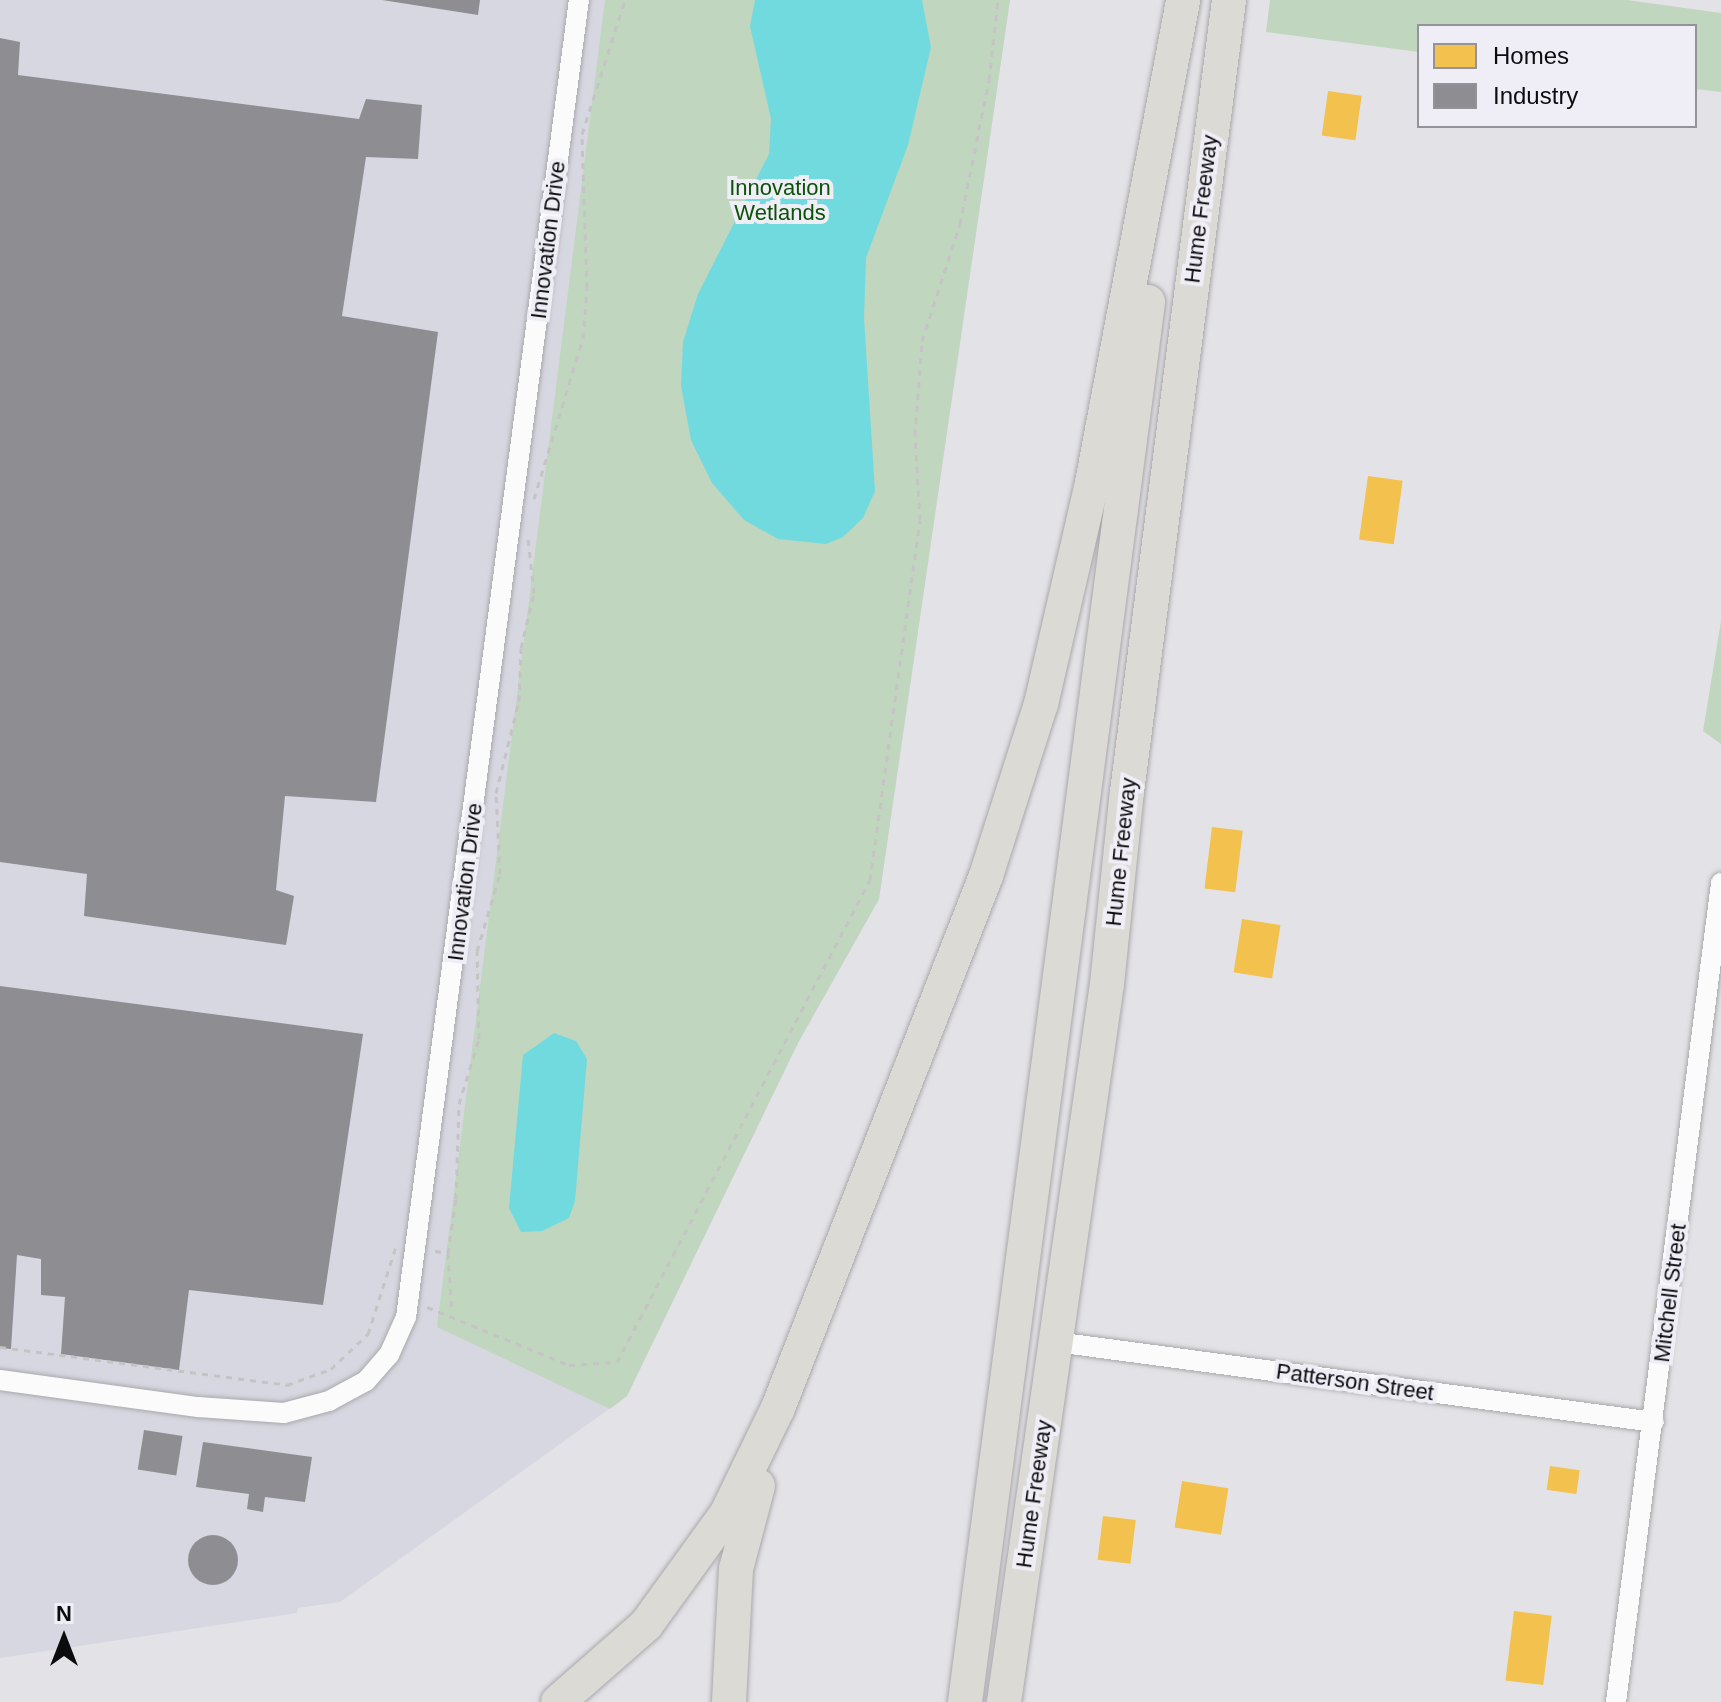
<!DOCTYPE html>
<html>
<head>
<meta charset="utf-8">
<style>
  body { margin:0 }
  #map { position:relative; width:1721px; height:1702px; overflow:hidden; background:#e3e3e7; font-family:Arial,sans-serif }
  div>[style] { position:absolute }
  .built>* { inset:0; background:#d7d7e1 }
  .green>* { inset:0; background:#c0d6bf }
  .water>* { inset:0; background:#70dade }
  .homes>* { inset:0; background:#f2c14e; transform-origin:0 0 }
  .industry>* { inset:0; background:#8d8d92; transform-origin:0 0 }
  .round { border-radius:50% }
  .path>* { height:3px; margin-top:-1.5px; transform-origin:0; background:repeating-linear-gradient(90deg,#c4c4c5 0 6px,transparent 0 12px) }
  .roads { filter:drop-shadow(0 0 2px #a8a8ac) drop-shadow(0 0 2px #a8a8ac) }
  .minor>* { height:20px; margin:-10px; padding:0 10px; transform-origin:10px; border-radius:10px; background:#fbfbfb }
  .trunk>* { height:34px; margin:-17px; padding:0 17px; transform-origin:17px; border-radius:17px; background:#dcdad4 }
  span { translate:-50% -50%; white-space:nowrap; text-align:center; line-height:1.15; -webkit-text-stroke:8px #efeef6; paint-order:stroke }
  .park-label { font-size:22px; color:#0c5208 }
  .street-label { font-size:22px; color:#0c0b0e }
  .legend { position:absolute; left:1417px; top:24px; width:280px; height:104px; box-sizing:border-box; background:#efeef6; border:2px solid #949399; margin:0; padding:10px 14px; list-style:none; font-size:24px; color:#0c0b0e }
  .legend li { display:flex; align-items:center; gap:16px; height:40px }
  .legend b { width:40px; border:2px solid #949399 }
  .north { position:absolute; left:24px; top:1598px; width:80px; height:80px; -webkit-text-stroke:6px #efeef6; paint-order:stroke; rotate:0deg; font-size:22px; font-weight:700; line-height:32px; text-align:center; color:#0c0b0e }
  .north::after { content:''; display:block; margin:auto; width:28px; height:36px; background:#0c0b0e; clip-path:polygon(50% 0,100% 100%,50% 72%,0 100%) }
</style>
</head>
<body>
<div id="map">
  <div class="built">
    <i style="clip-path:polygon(0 0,1010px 0,879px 899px,798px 1043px,627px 1396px,340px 1602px,298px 1608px,297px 1613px,0 1658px)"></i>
  </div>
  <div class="green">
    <i style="clip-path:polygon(605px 0,1010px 0,879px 899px,798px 1043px,627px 1396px,610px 1409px,437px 1327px)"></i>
    <i style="clip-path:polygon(1270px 0,1627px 0,1721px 13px,1721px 92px,1695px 89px,1695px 26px,1419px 26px,1419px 52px,1266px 32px)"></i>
    <i style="clip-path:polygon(1721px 621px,1721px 744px,1703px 731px)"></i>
  </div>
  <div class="water">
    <i style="clip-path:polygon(755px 0,922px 0,931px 47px,908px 145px,866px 258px,864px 318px,875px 491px,863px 518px,843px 537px,826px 544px,778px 539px,744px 520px,712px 483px,691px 440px,681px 386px,683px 342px,698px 294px,769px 154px,771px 119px,750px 26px)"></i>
    <i style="clip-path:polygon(554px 1033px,576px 1041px,587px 1059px,575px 1201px,569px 1218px,542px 1231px,521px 1232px,509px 1208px,523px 1055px)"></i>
  </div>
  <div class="homes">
    <i style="left:1328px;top:91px;width:34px;height:45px;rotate:8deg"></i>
    <i style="left:1368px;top:476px;width:35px;height:64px;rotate:8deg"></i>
    <i style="left:1212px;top:827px;width:31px;height:62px;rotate:7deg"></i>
    <i style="left:1242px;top:919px;width:39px;height:54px;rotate:9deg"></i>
    <i style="left:1550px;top:1466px;width:30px;height:24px;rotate:8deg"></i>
    <i style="left:1182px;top:1481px;width:47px;height:47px;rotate:9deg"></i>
    <i style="left:1103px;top:1516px;width:33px;height:44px;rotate:7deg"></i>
    <i style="left:1514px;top:1611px;width:38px;height:70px;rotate:7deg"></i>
  </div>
  <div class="industry">
    <i style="clip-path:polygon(382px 0,480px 0,478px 15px)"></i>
    <i style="clip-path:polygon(0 38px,20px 42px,18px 75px,359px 119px,366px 99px,422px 105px,418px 159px,366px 157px,342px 316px,438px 332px,376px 802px,285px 796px,276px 890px,294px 896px,286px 945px,84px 916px,87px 874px,0 862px)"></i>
    <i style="clip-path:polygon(0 986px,363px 1034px,323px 1305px,189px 1290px,179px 1370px,61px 1354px,65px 1297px,41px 1295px,41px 1259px,17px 1255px,11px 1349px,0 1348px)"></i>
    <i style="left:144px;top:1430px;width:39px;height:40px;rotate:9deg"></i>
    <i style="clip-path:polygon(203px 1442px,312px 1457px,305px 1502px,265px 1497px,263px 1512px,247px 1509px,249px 1494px,196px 1487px)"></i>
    <i class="round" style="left:188px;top:1535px;width:50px;height:50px"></i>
  </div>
  <div class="path">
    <i style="left:534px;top:499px;width:168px;rotate:-73.1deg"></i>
    <i style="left:583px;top:338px;width:50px;rotate:-85.4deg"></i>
    <i style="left:587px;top:288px;width:154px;rotate:-91.9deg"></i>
    <i style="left:582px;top:134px;width:141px;rotate:-72.2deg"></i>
    <i style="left:435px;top:1251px;width:13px;rotate:9deg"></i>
    <i style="left:448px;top:1253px;width:55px;rotate:-81.6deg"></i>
    <i style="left:456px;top:1199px;width:95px;rotate:-88.2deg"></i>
    <i style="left:459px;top:1104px;width:68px;rotate:-72.9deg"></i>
    <i style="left:479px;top:1039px;width:88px;rotate:-91.3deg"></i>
    <i style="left:477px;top:951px;width:80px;rotate:-73.4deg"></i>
    <i style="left:500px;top:874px;width:81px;rotate:-92.8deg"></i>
    <i style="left:496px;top:793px;width:95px;rotate:-76deg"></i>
    <i style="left:519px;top:701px;width:53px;rotate:-87.8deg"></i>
    <i style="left:521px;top:648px;width:57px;rotate:-76.7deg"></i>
    <i style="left:534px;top:593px;width:54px;rotate:-96.3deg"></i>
    <i style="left:448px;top:1253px;width:60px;rotate:86.2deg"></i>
    <i style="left:427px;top:1307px;width:153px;rotate:22.2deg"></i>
    <i style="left:569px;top:1365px;width:48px;rotate:-3.6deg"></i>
    <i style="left:617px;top:1362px;width:544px;rotate:-62.31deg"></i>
    <i style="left:870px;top:880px;width:363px;rotate:-82.1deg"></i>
    <i style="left:920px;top:520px;width:85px;rotate:-93.4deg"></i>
    <i style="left:915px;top:435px;width:94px;rotate:-85.7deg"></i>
    <i style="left:922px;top:341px;width:123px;rotate:-72deg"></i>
    <i style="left:960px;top:224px;width:147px;rotate:-78.6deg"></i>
    <i style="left:989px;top:80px;width:81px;rotate:-83.6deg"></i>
    <i style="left:0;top:1347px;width:290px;rotate:7.5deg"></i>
    <i style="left:287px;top:1385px;width:47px;rotate:-20deg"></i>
    <i style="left:331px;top:1369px;width:51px;rotate:-43.4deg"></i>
    <i style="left:368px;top:1334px;width:92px;rotate:-72.3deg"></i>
  </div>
  <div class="roads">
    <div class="minor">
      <i style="left:1056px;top:1342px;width:603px;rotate:7.62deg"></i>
      <i style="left:0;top:1380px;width:200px;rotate:7.8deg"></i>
      <i style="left:198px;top:1407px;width:86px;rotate:4deg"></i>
      <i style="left:284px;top:1413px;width:47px;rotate:-14.9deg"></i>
      <i style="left:329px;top:1401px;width:42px;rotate:-28.4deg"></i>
      <i style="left:366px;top:1381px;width:35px;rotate:-49deg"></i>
      <i style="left:389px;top:1355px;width:42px;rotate:-65.9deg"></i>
      <i style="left:406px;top:1317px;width:1328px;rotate:-82.52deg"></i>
      <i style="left:1616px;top:1702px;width:826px;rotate:-82.69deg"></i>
    </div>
    <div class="trunk">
      <i style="left:558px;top:1702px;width:117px;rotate:-41.2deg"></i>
      <i style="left:646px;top:1625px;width:138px;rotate:-54.1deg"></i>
      <i style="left:727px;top:1513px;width:117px;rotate:-64.1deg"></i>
      <i style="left:778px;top:1408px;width:571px;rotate:-68.65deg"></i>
      <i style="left:986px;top:876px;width:181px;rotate:-72.3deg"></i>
      <i style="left:1041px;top:704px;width:222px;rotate:-77deg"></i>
      <i style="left:1091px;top:488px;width:497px;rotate:-79.3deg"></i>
      <i style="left:729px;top:1702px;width:133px;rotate:-87deg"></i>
      <i style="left:736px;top:1569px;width:86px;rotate:-75.2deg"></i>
      <i style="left:965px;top:1702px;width:1412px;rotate:-82.55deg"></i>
      <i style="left:1004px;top:1702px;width:725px;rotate:-81.84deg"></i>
      <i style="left:1107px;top:984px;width:193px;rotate:-84.1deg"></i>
      <i style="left:1127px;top:792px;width:799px;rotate:-82.66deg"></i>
    </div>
  </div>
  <div class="park-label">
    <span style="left:780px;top:200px">Innovation<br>Wetlands</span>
  </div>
  <div class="street-label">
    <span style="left:1201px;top:209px;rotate:-83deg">Hume Freeway</span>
    <span style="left:548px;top:240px;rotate:-83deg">Innovation Drive</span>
    <span style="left:1121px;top:852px;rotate:-84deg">Hume Freeway</span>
    <span style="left:465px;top:882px;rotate:-83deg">Innovation Drive</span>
    <span style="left:1670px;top:1293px;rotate:-83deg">Mitchell Street</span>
    <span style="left:1355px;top:1382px;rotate:8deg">Patterson Street</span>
    <span style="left:1034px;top:1494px;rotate:-82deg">Hume Freeway</span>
  </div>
  <ul class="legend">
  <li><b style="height:22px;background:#f2c14e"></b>Homes</li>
  <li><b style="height:22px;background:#8d8d92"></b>Industry</li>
  </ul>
  <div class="north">N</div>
</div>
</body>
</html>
